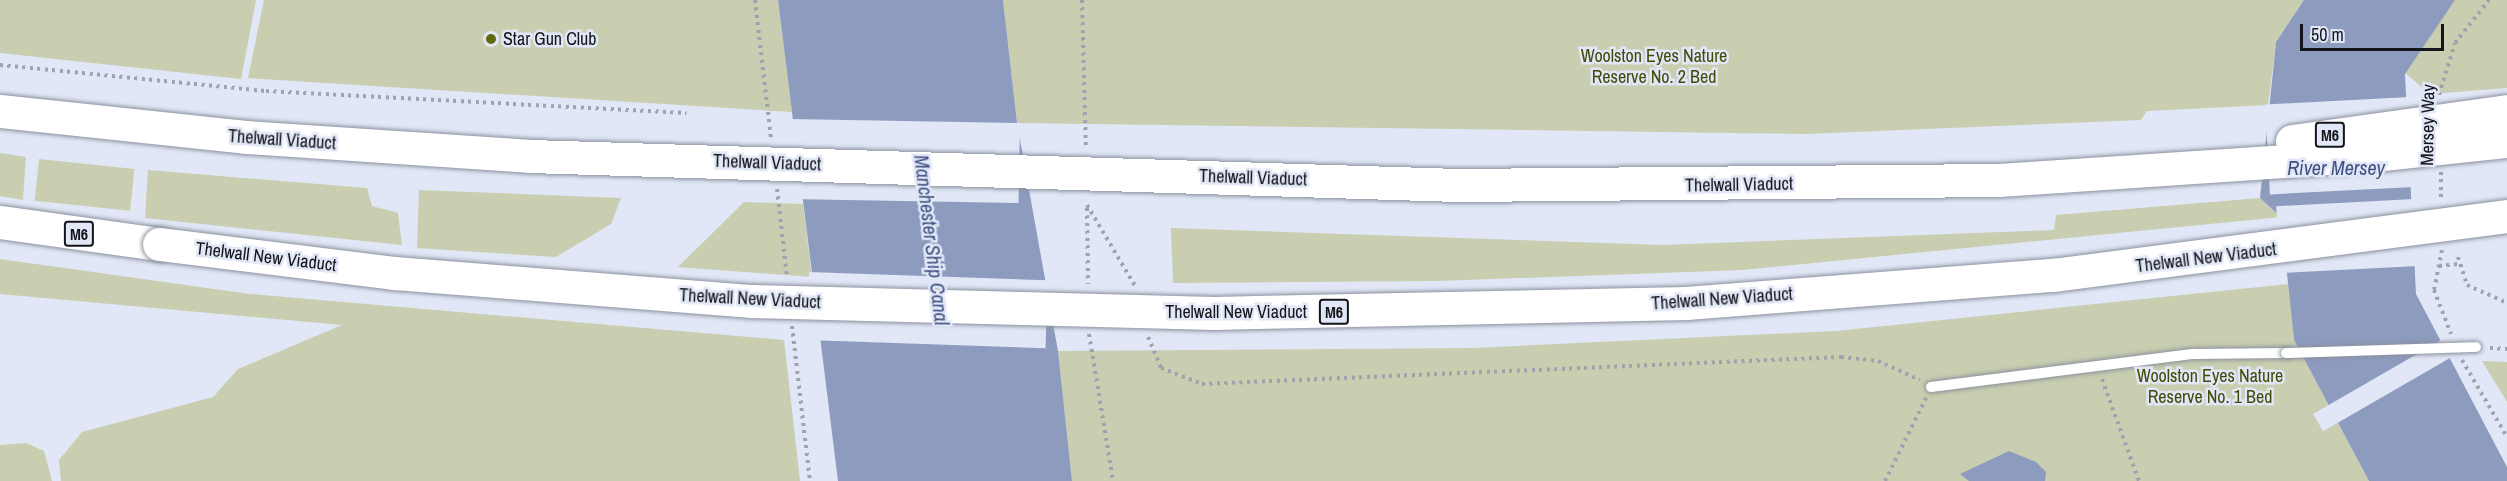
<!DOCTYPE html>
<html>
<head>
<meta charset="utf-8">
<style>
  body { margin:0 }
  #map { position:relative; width:2507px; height:481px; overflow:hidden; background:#e1e7f6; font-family:"Archivo Narrow",sans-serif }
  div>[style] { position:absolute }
  .green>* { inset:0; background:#c8ceaf; transform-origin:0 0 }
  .water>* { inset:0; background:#8d9bbe }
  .pier>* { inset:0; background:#e1e7f6; transform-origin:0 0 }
  .path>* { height:4px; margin-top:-2px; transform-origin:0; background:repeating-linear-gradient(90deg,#9ea3ae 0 3px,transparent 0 7.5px) }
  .roads { filter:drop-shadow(0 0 2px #8b919e) drop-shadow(0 0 2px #8b919e) }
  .service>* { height:10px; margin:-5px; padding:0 5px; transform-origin:5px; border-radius:5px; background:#fff }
  .motorway>* { height:33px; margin:-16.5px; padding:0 16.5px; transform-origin:16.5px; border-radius:16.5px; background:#fff }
  .bridges { filter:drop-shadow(0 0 2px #8b919e) drop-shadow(0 0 2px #8b919e) }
  .service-bridge>* { height:10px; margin:-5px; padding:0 5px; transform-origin:5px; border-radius:5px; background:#fff }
  .motorway-bridge>* { height:33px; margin:-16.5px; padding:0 16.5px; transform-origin:16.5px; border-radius:16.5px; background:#fff }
  .dots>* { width:16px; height:16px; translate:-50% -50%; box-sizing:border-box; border:3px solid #e1e7f6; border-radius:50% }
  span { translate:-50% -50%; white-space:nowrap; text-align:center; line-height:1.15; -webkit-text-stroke:5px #e1e7f6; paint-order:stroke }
  .shield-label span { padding:2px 4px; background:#e1e7f6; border:2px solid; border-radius:4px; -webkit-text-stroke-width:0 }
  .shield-label { font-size:16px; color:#13151a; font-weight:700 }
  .poi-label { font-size:18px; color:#13151a }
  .left { translate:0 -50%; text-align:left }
  .park-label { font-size:18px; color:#434906 }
  .street-label { font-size:18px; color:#13151a }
  .water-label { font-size:20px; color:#405283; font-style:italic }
  .scale { position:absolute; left:2300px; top:24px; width:144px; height:27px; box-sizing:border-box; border:3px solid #13151a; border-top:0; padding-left:8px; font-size:18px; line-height:21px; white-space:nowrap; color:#13151a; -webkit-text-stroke:4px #e1e7f6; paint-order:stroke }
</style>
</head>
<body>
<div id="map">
  <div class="green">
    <i style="clip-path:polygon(0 0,256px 0,241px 79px,0 53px)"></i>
    <i style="clip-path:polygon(264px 0,778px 0,792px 112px,248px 78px)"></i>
    <i style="clip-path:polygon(1003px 0,2304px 0,2276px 42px,2268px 105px,2147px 111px,2141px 120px,1806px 134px,1017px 123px)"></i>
    <i style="clip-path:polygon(2455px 0,2507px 0,2507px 88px,2430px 94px,2405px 73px)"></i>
    <i style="clip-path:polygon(0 153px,26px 157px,23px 200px,0 196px)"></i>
    <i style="left:39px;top:159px;width:96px;height:42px;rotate:6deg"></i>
    <i style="clip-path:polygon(148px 170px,367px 188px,372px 206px,398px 213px,402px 245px,145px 218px)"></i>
    <i style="clip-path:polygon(419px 190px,621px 198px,611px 224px,556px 257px,417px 248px)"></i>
    <i style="clip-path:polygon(2260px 198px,2281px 217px,1742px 270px,1438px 281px,1173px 283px,1171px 228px,1663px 245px,2054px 230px,2056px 215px)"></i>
    <i style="clip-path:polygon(744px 202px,803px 204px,812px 277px,678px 267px)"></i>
    <i style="clip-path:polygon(0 259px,250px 294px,784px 340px,800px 481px,61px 481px,59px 460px,82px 432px,213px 397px,238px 369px,342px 325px,0 294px)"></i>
    <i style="clip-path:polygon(2288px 284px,2294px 340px,2369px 481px,1072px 481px,1058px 351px,1473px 348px,1836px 331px)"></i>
    <i style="clip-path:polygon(2482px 361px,2507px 362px,2507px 402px)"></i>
    <i style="clip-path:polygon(26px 443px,44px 451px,52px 481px,0 481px,0 445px)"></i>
  </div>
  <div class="water">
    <i style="clip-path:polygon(778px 0,1003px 0,1017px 123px,1058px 351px,1072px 481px,838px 481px)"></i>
    <i style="clip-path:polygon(2304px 0,2455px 0,2405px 74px,2416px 294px,2507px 467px,2507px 481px,2369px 481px,2294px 340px,2281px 217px,2260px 198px,2276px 42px)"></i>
    <i style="clip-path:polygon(2009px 451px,2036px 462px,2046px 472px,2045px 481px,1969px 481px,1960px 474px)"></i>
  </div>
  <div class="pier">
    <i style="left:2409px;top:97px;width:90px;height:144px;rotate:87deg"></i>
    <i style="left:790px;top:119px;width:230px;height:80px;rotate:1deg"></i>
    <i style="left:2414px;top:199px;width:67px;height:138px;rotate:87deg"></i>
    <i style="left:809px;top:272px;width:239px;height:68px;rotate:2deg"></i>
    <i style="left:2443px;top:339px;width:20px;height:150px;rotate:60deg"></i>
  </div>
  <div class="path">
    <i style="left:755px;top:0;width:140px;rotate:83.4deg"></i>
    <i style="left:1082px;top:0;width:149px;rotate:88.5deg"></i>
    <i style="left:0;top:65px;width:267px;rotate:5.6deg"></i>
    <i style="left:266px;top:91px;width:421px;rotate:3deg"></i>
    <i style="left:2439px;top:95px;width:54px;rotate:-72.9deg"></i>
    <i style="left:2455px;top:43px;width:55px;rotate:-51.7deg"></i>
    <i style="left:2441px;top:172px;width:28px;rotate:90deg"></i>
    <i style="left:777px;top:189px;width:89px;rotate:83.5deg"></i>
    <i style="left:1087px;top:205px;width:94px;rotate:59.3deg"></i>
    <i style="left:1087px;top:208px;width:76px;rotate:89.2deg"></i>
    <i style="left:2442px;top:250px;width:41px;rotate:101.3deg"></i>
    <i style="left:2434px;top:290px;width:47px;rotate:68.9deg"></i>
    <i style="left:2458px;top:257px;width:29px;rotate:72deg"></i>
    <i style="left:2467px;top:285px;width:44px;rotate:24.2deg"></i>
    <i style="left:2439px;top:266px;width:19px;rotate:-6deg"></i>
    <i style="left:792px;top:326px;width:156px;rotate:83.4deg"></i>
    <i style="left:1089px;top:334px;width:149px;rotate:80.7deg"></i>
    <i style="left:1148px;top:337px;width:34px;rotate:67deg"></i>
    <i style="left:1161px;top:368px;width:44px;rotate:21.3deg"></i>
    <i style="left:1202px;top:384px;width:640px;rotate:-2.42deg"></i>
    <i style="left:1841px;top:357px;width:37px;rotate:6deg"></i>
    <i style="left:1878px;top:361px;width:46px;rotate:24.3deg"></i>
    <i style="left:2490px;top:348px;width:17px;rotate:3deg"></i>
    <i style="left:2462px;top:360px;width:89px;rotate:59.7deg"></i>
    <i style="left:2102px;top:379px;width:109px;rotate:70.1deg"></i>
    <i style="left:1885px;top:481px;width:93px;rotate:-63.7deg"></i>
  </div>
  <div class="roads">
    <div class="service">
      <i style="left:1931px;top:387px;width:265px;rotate:-7.2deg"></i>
      <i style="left:2194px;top:354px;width:92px;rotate:-0.6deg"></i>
    </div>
    <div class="motorway">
      <i style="left:0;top:222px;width:161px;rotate:7.9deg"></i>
    </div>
  </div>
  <div class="bridges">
    <div class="service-bridge">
      <i style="left:2286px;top:353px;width:190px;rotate:-1.8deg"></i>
    </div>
    <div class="motorway-bridge">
      <i style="left:0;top:111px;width:247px;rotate:6deg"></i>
      <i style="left:246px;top:137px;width:285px;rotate:3.8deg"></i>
      <i style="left:530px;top:156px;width:928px;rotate:1.79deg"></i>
      <i style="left:1458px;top:185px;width:541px;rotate:-0.53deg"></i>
      <i style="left:1999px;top:180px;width:375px;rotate:-3.8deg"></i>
      <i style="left:2373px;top:155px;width:135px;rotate:-6deg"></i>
      <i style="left:2292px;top:141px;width:217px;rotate:-7.9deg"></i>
      <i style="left:159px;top:244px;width:238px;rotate:7deg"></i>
      <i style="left:395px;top:273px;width:358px;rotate:4.5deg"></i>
      <i style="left:752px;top:301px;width:462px;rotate:1.5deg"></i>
      <i style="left:1214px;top:313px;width:472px;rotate:-1.2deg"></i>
      <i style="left:1686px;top:303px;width:368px;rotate:-4.4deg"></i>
      <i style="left:2053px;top:275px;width:458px;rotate:-7.4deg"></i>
    </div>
  </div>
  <div class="dots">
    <i style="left:491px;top:39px;background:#616a0e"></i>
  </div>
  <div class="shield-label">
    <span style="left:2330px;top:135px">M6</span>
    <span style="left:79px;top:234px">M6</span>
    <span style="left:1334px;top:312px">M6</span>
  </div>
  <div class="poi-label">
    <span class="left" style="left:503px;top:39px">Star Gun Club</span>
  </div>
  <div class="park-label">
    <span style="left:1654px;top:67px">Woolston Eyes Nature<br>Reserve No. 2 Bed</span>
    <span style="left:2210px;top:387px">Woolston Eyes Nature<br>Reserve No. 1 Bed</span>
  </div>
  <div class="street-label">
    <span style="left:2428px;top:125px;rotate:-89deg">Mersey Way</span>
    <span style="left:282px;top:140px;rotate:4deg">Thelwall Viaduct</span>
    <span style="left:767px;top:163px;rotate:2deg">Thelwall Viaduct</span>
    <span style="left:1253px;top:178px;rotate:2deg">Thelwall Viaduct</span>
    <span style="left:1739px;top:185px;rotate:-1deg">Thelwall Viaduct</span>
    <span style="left:266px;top:257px;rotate:7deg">Thelwall New Viaduct</span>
    <span style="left:2206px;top:258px;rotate:-7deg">Thelwall New Viaduct</span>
    <span style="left:750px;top:299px;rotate:3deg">Thelwall New Viaduct</span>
    <span style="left:1722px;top:299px;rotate:-4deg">Thelwall New Viaduct</span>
    <span style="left:1236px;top:312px">Thelwall New Viaduct</span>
  </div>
  <div class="water-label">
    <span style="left:2336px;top:167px">River Mersey</span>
    <span style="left:932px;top:240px;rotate:83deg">Manchester Ship Canal</span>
  </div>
  <div class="scale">50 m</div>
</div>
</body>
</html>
